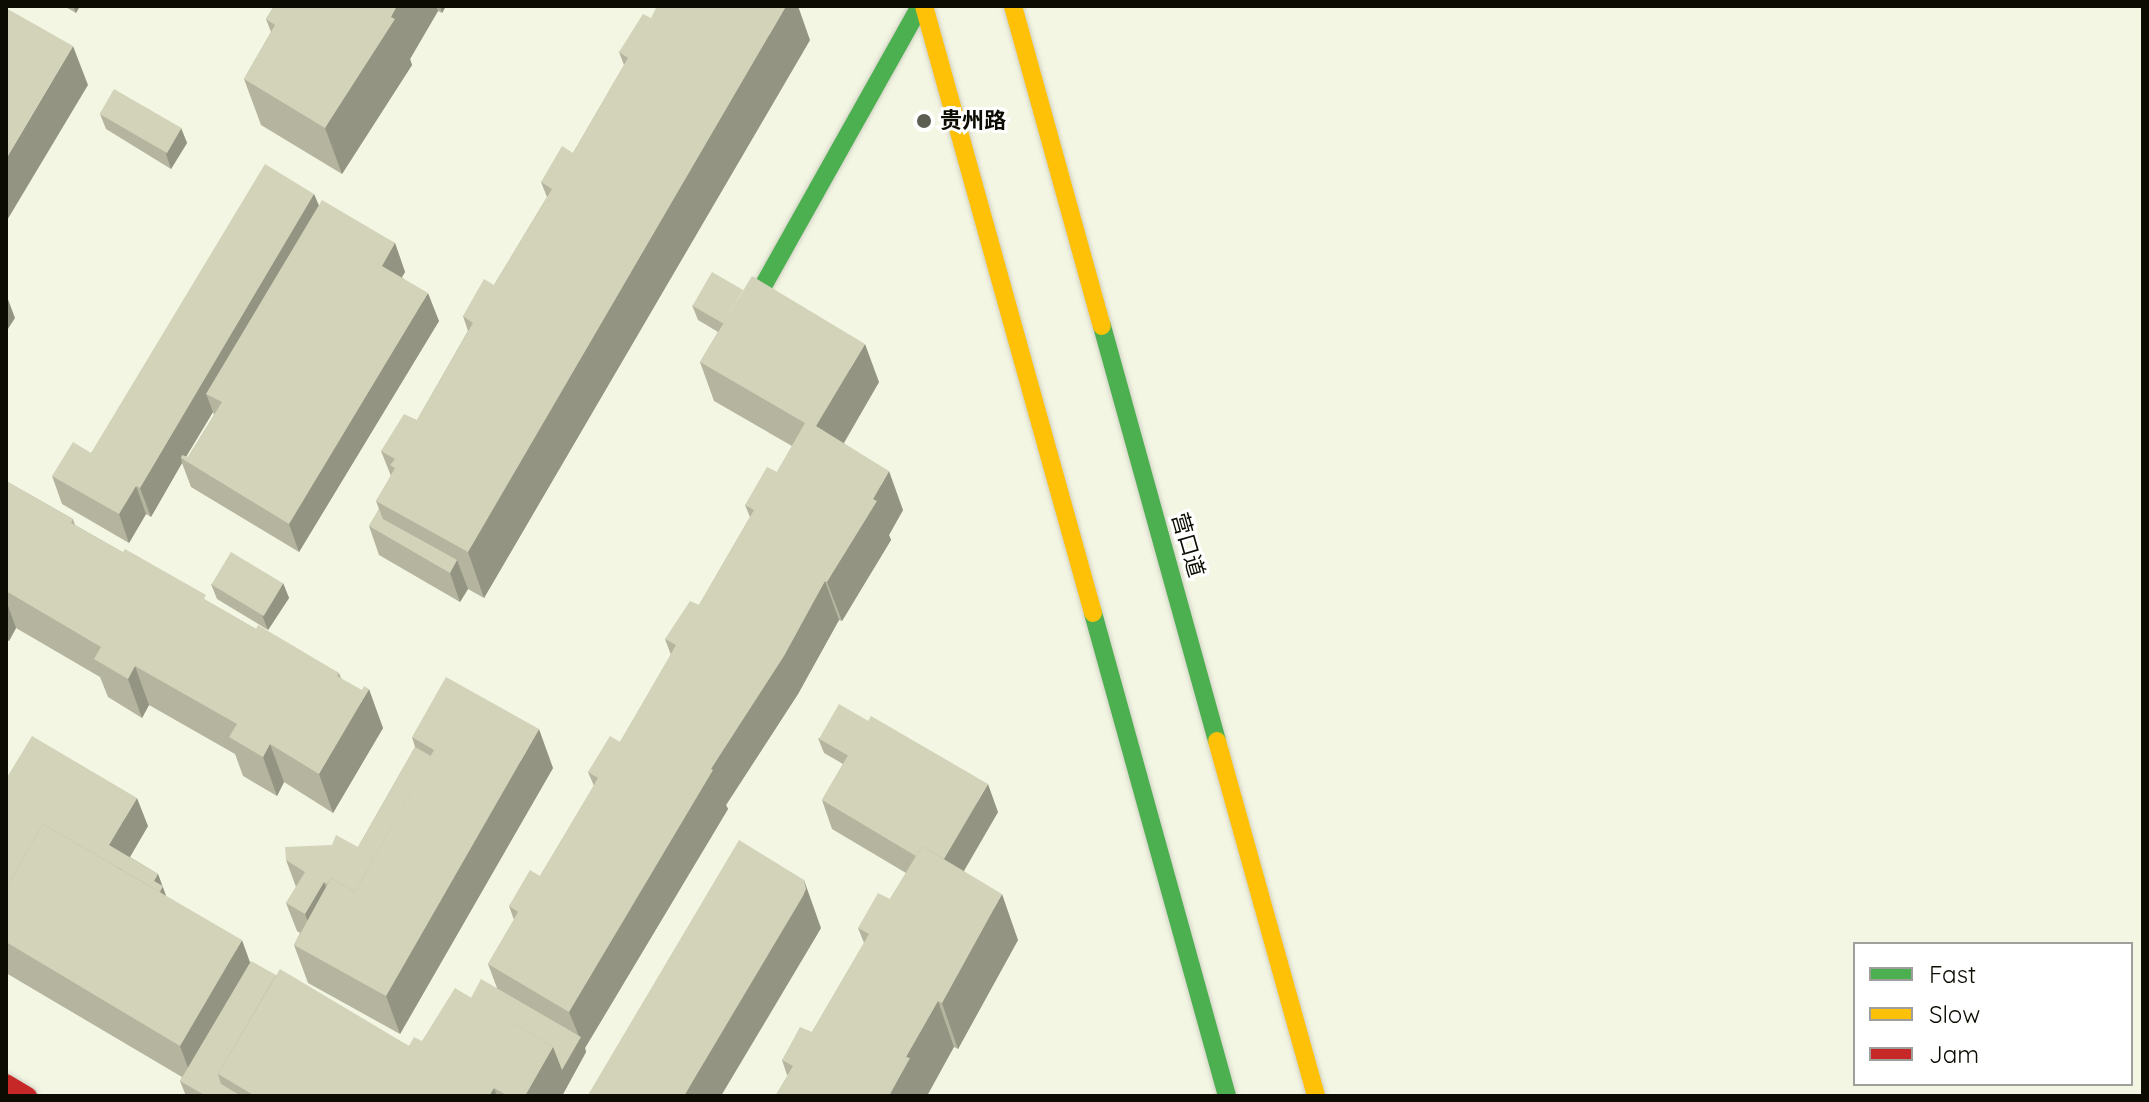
<!DOCTYPE html>
<html>
<head>
<meta charset="utf-8">
<style>
  body { margin:0 }
  #map { position:relative; width:2149px; height:1102px; overflow:hidden; background:#f4f6e4; font-family:Quicksand,"Noto Sans SC",sans-serif }
  div>[style] { position:absolute }
  .roads { filter:drop-shadow(0 0 2px #cfd0c2) drop-shadow(0 0 2px #cfd0c2) }
  .fast>* { height:18px; margin:-9px; padding:0 9px; transform-origin:9px; border-radius:9px; background:#4caf50 }
  .slow>* { height:18px; margin:-9px; padding:0 9px; transform-origin:9px; border-radius:9px; background:#ffc107 }
  .jam>* { height:18px; margin:-9px; padding:0 9px; transform-origin:9px; border-radius:9px; background:#c62828 }
  .wall>* { inset:0; background:#b5b59f }
  .shaded-wall>* { inset:0; background:#939482 }
  .building>* { inset:0; background:#d2d3b9; transform-origin:0 0 }
  .dots>* { width:22px; height:22px; translate:-50% -50%; box-sizing:border-box; border:4px solid #fff; border-radius:50% }
  span { translate:-50% -50%; white-space:nowrap; text-align:center; line-height:1.15; -webkit-text-stroke:6px #fff; paint-order:stroke }
  .poi-label { font-size:22px; color:#0c0c03; font-weight:700 }
  .left { translate:0 -50%; text-align:left }
  .street-label { font-size:22px; color:#0c0c03 }
  .frame { position:absolute; inset:0; border:8px solid #0c0c03; pointer-events:none }
  .legend { position:absolute; left:1853px; top:942px; width:280px; height:144px; box-sizing:border-box; background:#fff; border:2px solid #9e9e9a; margin:0; padding:10px 14px; list-style:none; font-size:24px; color:#0c0c03 }
  .legend li { display:flex; align-items:center; gap:16px; height:40px }
  .legend b { width:40px; border:2px solid #9e9e9a }
</style>
</head>
<body>
<div id="map">
  <div class="roads">
    <div class="fast">
      <i style="left:1102px;top:326px;width:431px;rotate:74.5deg"></i>
      <i style="left:735px;top:336px;width:378px;rotate:-60.7deg"></i>
      <i style="left:1093px;top:613px;width:501px;rotate:74.49deg"></i>
    </div>
    <div class="slow">
      <i style="left:924px;top:6px;width:630px;rotate:74.44deg"></i>
      <i style="left:1013px;top:6px;width:332px;rotate:74.5deg"></i>
      <i style="left:1217px;top:741px;width:369px;rotate:74.4deg"></i>
    </div>
    <div class="jam">
      <i style="left:6px;top:1083px;width:26px;rotate:31deg"></i>
    </div>
  </div>
  <div class="wall">
    <i style="clip-path:polygon(64px 6px,80px 6px,76px 13px)"></i>
    <i style="clip-path:polygon(274px 6px,446px 6px,442px 13px,438px 11px,410px 59px,412px 65px,342px 174px,261px 125px,244px 79px,271px 32px,266px 19px)"></i>
    <i style="clip-path:polygon(651px 18px,810px 40px,484px 598px,468px 589px,460px 602px,379px 555px,369px 526px,379px 509px,376px 501px,391px 476px,381px 451px,417px 420px,468px 331px,463px 316px,494px 285px,547px 197px,541px 182px,573px 153px,624px 65px,619px 52px)"></i>
    <i style="clip-path:polygon(100px 114px,181px 128px,187px 143px,171px 169px,106px 129px)"></i>
    <i style="clip-path:polygon(evenodd,314px 194px,319px 205px,395px 243px,405px 272px,402px 277px,439px 321px,299px 552px,191px 487px,182px 463px,151px 517px,146px 514px,129px 543px,62px 504px,52px 476px,91px 453px,314px 194px,213px 412px,214px 415px,188px 457px,186px 457px,213px 412px)"></i>
    <i style="clip-path:polygon(692px 305px,879px 382px,844px 443px,903px 510px,889px 535px,891px 540px,842px 621px,839px 620px,798px 694px,726px 805px,728px 809px,585px 1048px,586px 1052px,562px 1096px,186px 1096px,180px 1081px,182px 1077px,6px 973px,6px 779px,148px 826px,130px 857px,158px 874px,166px 896px,250px 962px,409px 1046px,422px 1041px,471px 998px,497px 988px,488px 964px,514px 920px,509px 906px,540px 876px,594px 786px,588px 772px,620px 742px,671px 655px,665px 639px,699px 605px,750px 517px,745px 505px,777px 472px,792px 446px,714px 401px,700px 362px,718px 332px,698px 320px)"></i>
    <i style="clip-path:polygon(6px 481px,73px 519px,75px 525px,256px 629px,339px 673px,341px 678px,383px 728px,333px 813px,284px 782px,277px 796px,243px 776px,235px 754px,149px 705px,142px 718px,108px 697px,100px 677px,16px 628px,9px 641px,6px 640px)"></i>
    <i style="clip-path:polygon(283px 583px,289px 598px,268px 630px,217px 599px,211px 584px)"></i>
    <i style="clip-path:polygon(412px 737px,553px 768px,400px 1034px,308px 983px,294px 945px,300px 933px,297px 931px,286px 903px,296px 887px,286px 860px,358px 847px,415px 747px)"></i>
    <i style="clip-path:polygon(818px 738px,998px 812px,964px 871px,1018px 940px,958px 1049px,954px 1047px,787px 1075px,782px 1060px,812px 1032px,864px 943px,858px 928px,890px 899px,906px 873px,832px 829px,822px 800px,843px 764px,824px 753px)"></i>
  </div>
  <div class="shaded-wall">
    <i style="clip-path:polygon(73px 6px,80px 6px,76px 13px)"></i>
    <i style="clip-path:polygon(397px 6px,436px 6px,438px 11px,410px 59px,412px 65px,342px 174px,325px 128px)"></i>
    <i style="clip-path:polygon(440px 6px,446px 6px,442px 13px)"></i>
    <i style="clip-path:polygon(786px 6px,798px 6px,810px 40px,484px 598px,468px 552px)"></i>
    <i style="clip-path:polygon(73px 46px,88px 85px,6px 222px,6px 159px)"></i>
    <i style="clip-path:polygon(181px 128px,187px 143px,171px 169px,166px 154px)"></i>
    <i style="clip-path:polygon(314px 194px,325px 222px,206px 394px,213px 412px,184px 460px,181px 458px,182px 463px,151px 517px,140px 488px)"></i>
    <i style="clip-path:polygon(395px 243px,405px 272px,392px 294px,382px 266px)"></i>
    <i style="clip-path:polygon(428px 293px,439px 321px,299px 552px,289px 524px)"></i>
    <i style="clip-path:polygon(6px 294px,15px 318px,6px 332px)"></i>
    <i style="clip-path:polygon(865px 344px,879px 382px,831px 465px,816px 426px)"></i>
    <i style="clip-path:polygon(889px 471px,903px 510px,889px 535px,891px 540px,842px 621px,827px 582px)"></i>
    <i style="clip-path:polygon(136px 486px,146px 514px,129px 543px,119px 514px)"></i>
    <i style="clip-path:polygon(457px 560px,468px 589px,460px 602px,450px 573px)"></i>
    <i style="clip-path:polygon(825px 581px,839px 620px,798px 694px,726px 805px,728px 809px,585px 1048px,586px 1052px,562px 1096px,525px 1096px,553px 1047px,580px 1039px,569px 1012px,711px 769px)"></i>
    <i style="clip-path:polygon(283px 583px,289px 598px,268px 630px,262px 615px)"></i>
    <i style="clip-path:polygon(6px 600px,16px 628px,9px 641px,6px 634px)"></i>
    <i style="clip-path:polygon(135px 666px,149px 705px,142px 718px,128px 679px)"></i>
    <i style="clip-path:polygon(369px 689px,383px 728px,333px 813px,319px 774px)"></i>
    <i style="clip-path:polygon(539px 729px,553px 768px,400px 1034px,386px 996px)"></i>
    <i style="clip-path:polygon(270px 744px,284px 782px,277px 796px,263px 757px)"></i>
    <i style="clip-path:polygon(988px 784px,998px 812px,948px 898px,938px 869px)"></i>
    <i style="clip-path:polygon(137px 798px,148px 826px,120px 874px,109px 845px)"></i>
    <i style="clip-path:polygon(158px 874px,173px 915px,154px 881px)"></i>
    <i style="clip-path:polygon(804px 880px,821px 928px,817px 935px,721px 1096px,684px 1096px)"></i>
    <i style="clip-path:polygon(324px 882px,334px 910px,316px 942px,305px 914px)"></i>
    <i style="clip-path:polygon(1002px 894px,1018px 940px,958px 1049px,942px 1003px)"></i>
    <i style="clip-path:polygon(242px 940px,256px 979px,194px 1084px,180px 1046px)"></i>
    <i style="clip-path:polygon(938px 1001px,954px 1047px,927px 1096px,889px 1096px,906px 1057px)"></i>
    <i style="clip-path:polygon(494px 1088px,497px 1096px,489px 1096px)"></i>
  </div>
  <div class="building">
    <i style="clip-path:polygon(274px 6px,397px 6px,391px 17px,395px 19px,325px 128px,244px 79px,275px 25px,266px 19px)"></i>
    <i style="clip-path:polygon(657px 6px,786px 6px,468px 552px,376px 501px,395px 468px,390px 465px,395px 459px,381px 451px,404px 414px,417px 420px,473px 323px,463px 316px,484px 279px,494px 285px,552px 189px,541px 182px,562px 146px,573px 153px,628px 58px,619px 52px,643px 14px,651px 18px)"></i>
    <i style="clip-path:polygon(6px 8px,73px 46px,6px 159px)"></i>
    <i style="left:114px;top:89px;width:78px;height:29px;rotate:30deg"></i>
    <i style="clip-path:polygon(265px 164px,314px 194px,140px 488px,136px 486px,119px 514px,52px 476px,73px 442px,91px 453px)"></i>
    <i style="clip-path:polygon(322px 200px,395px 243px,382px 266px,428px 293px,289px 524px,181px 458px,182px 455px,188px 457px,222px 402px,206px 394px)"></i>
    <i style="left:712px;top:272px;width:36px;height:39px;rotate:30deg"></i>
    <i style="clip-path:polygon(752px 276px,865px 344px,816px 426px,889px 471px,873px 499px,877px 501px,827px 582px,825px 581px,784px 656px,711px 769px,713px 770px,569px 1012px,488px 964px,518px 912px,509px 906px,530px 870px,540px 876px,598px 778px,588px 772px,610px 736px,620px 742px,676px 645px,665px 639px,690px 601px,699px 605px,754px 510px,745px 505px,767px 467px,777px 472px,805px 423px,700px 362px)"></i>
    <i style="clip-path:polygon(6px 481px,73px 519px,71px 523px,123px 552px,125px 549px,206px 595px,204px 599px,256px 629px,258px 625px,339px 673px,337px 676px,362px 690px,364px 686px,369px 689px,319px 774px,270px 744px,263px 757px,229px 737px,237px 724px,135px 666px,128px 679px,94px 659px,101px 647px,6px 591px)"></i>
    <i style="clip-path:polygon(379px 509px,383px 519px,457px 560px,450px 573px,369px 526px)"></i>
    <i style="left:231px;top:552px;width:61px;height:38px;rotate:31deg"></i>
    <i style="clip-path:polygon(446px 677px,539px 729px,386px 996px,294px 945px,331px 878px,355px 892px,434px 750px,412px 737px)"></i>
    <i style="left:839px;top:704px;width:34px;height:40px;rotate:30deg"></i>
    <i style="clip-path:polygon(871px 716px,988px 784px,944px 859px,922px 846px,916px 856px,822px 800px)"></i>
    <i style="clip-path:polygon(32px 736px,137px 798px,109px 845px,158px 874px,154px 881px,163px 886px,160px 892px,43px 824px,6px 888px,6px 779px)"></i>
    <i style="clip-path:polygon(415px 747px,431px 756px,355px 892px,331px 878px,327px 884px,324px 882px,305px 914px,286px 903px,305px 872px,286px 860px,285px 847px,332px 845px,336px 835px,358px 847px)"></i>
    <i style="clip-path:polygon(43px 824px,242px 940px,180px 1046px,6px 942px,6px 888px)"></i>
    <i style="clip-path:polygon(739px 840px,804px 880px,806px 889px,803px 896px,684px 1096px,589px 1096px,588px 1095px)"></i>
    <i style="clip-path:polygon(922px 846px,1002px 894px,942px 1003px,938px 1001px,906px 1057px,910px 1058px,889px 1096px,775px 1096px,793px 1066px,782px 1060px,800px 1027px,812px 1032px,869px 934px,858px 928px,878px 893px,890px 899px)"></i>
    <i style="clip-path:polygon(251px 961px,276px 975px,218px 1074px,221px 1084px,241px 1096px,206px 1096px,180px 1081px)"></i>
    <i style="clip-path:polygon(280px 969px,409px 1046px,414px 1037px,422px 1041px,455px 988px,553px 1047px,525px 1096px,508px 1096px,494px 1088px,489px 1096px,255px 1096px,218px 1074px)"></i>
    <i style="clip-path:polygon(481px 979px,581px 1037px,562px 1070px,553px 1047px,471px 998px)"></i>
  </div>
  <div class="dots">
    <i style="left:924px;top:121px;background:#5d5e52"></i>
  </div>
  <div class="poi-label">
    <span class="left" style="left:940px;top:121px">贵州路</span>
  </div>
  <div class="street-label">
    <span style="left:1188px;top:545px;rotate:74deg">营口道</span>
  </div>
  <div class="frame"></div>
  <ul class="legend">
  <li><b style="height:10px;background:#4caf50"></b>Fast</li>
  <li><b style="height:10px;background:#ffc107"></b>Slow</li>
  <li><b style="height:10px;background:#c62828"></b>Jam</li>
  </ul>
</div>
</body>
</html>
